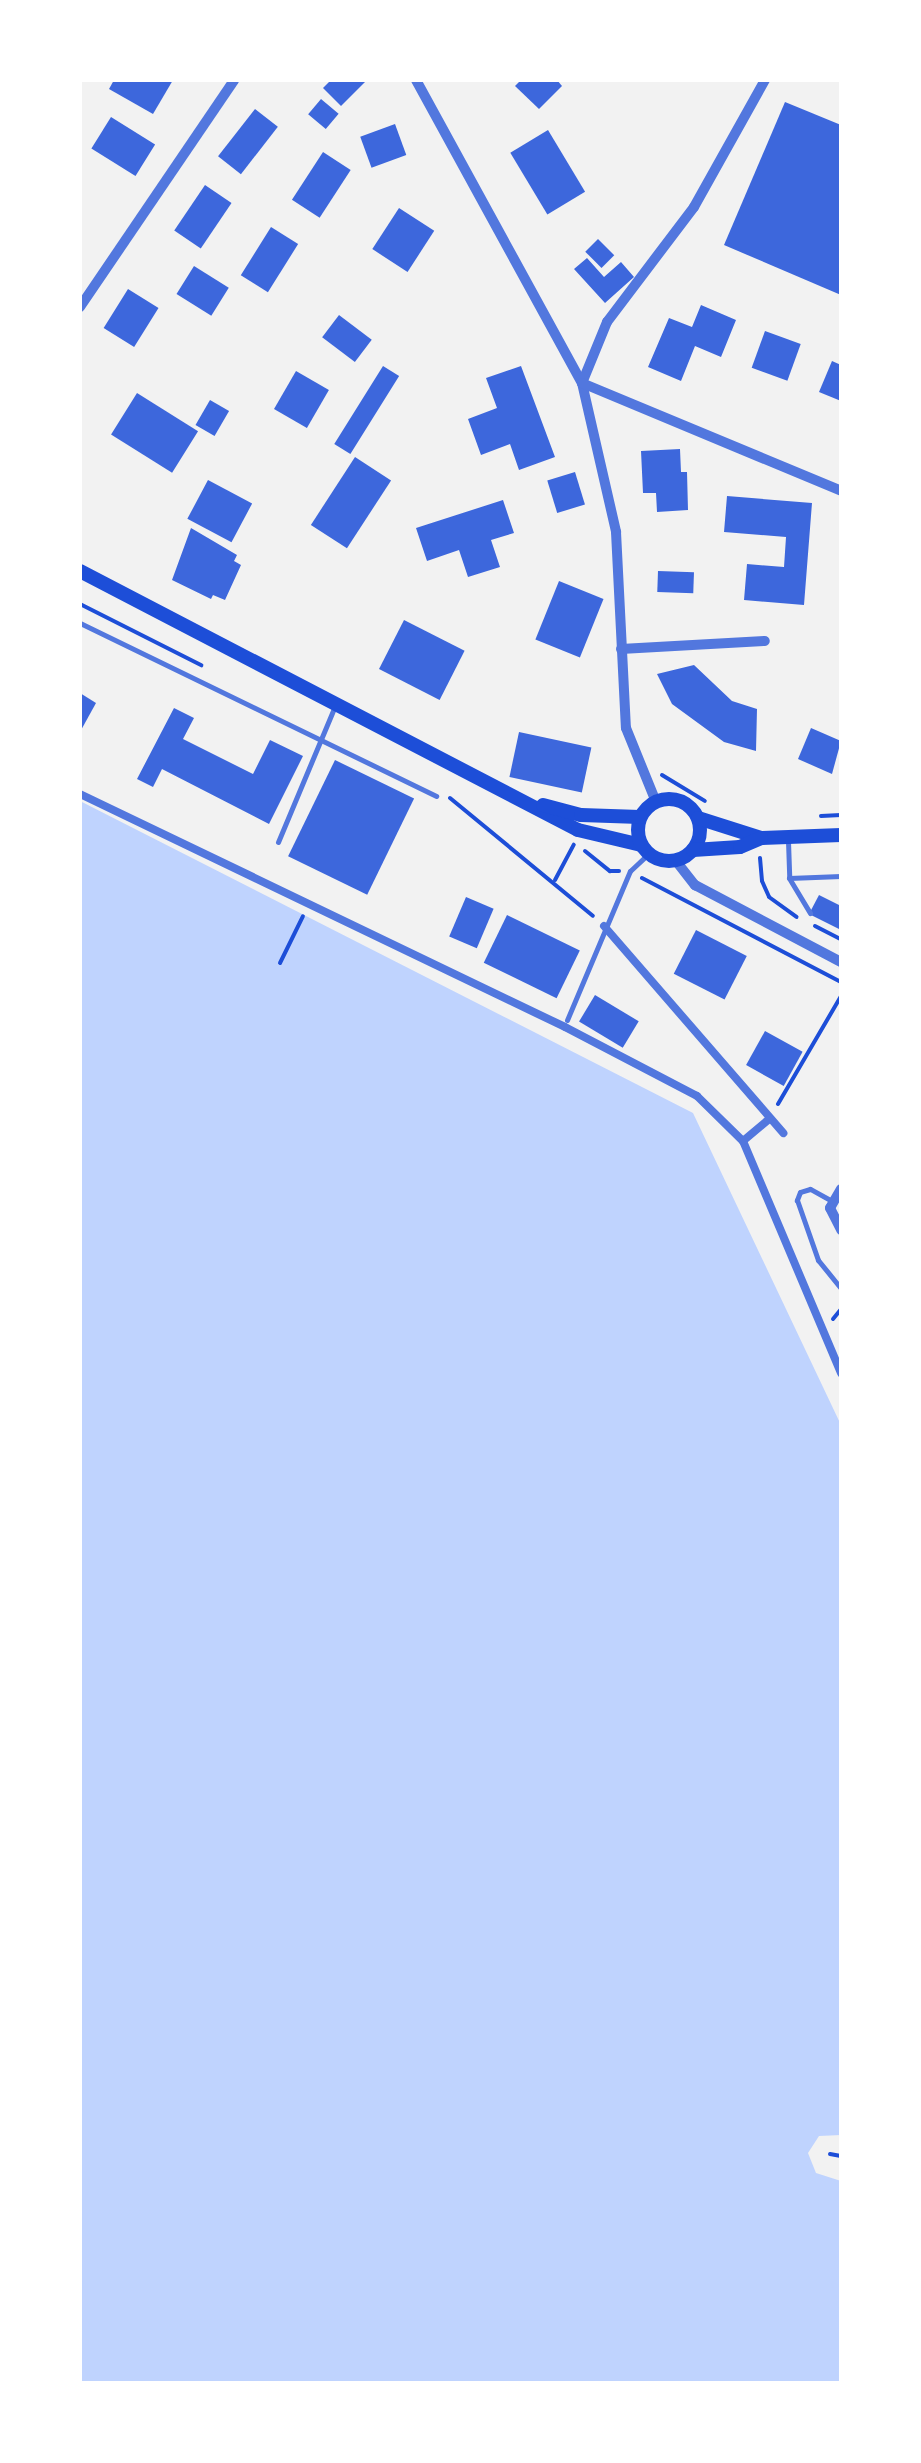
<!DOCTYPE html>
<html>
<head>
<meta charset="utf-8">
<style>
  body { margin:0 }
  #map { position:relative; width:921px; height:2463px; overflow:hidden; background:#f2f2f2; font-family:"Fira Sans Condensed",sans-serif }
  div>[style] { position:absolute }
  .water>* { inset:0; background:#bfd3fe }
  .building>* { inset:0; background:#3d67dc; transform-origin:0 0 }
  .path>* { height:4px; margin:-2px; padding:0 2px; transform-origin:2px; border-radius:2px; background:#1d4ed8 }
  .service>* { height:5px; margin:-2.5px; padding:0 2.5px; transform-origin:2.5px; border-radius:2.5px; background:#5277de }
  .pedestrian>* { height:8px; margin:-4px; padding:0 4px; transform-origin:4px; border-radius:4px; background:#5277de }
  .minor>* { height:10px; margin:-5px; padding:0 5px; transform-origin:5px; border-radius:5px; background:#5277de }
  .secondary>* { height:14px; margin:-7px; padding:0 7px; transform-origin:7px; border-radius:7px; background:#1d4ed8 }
  .secondary>.ring { margin:-7px; padding:0; box-sizing:content-box; background:none; border:14px solid #1d4ed8; border-radius:50% }
  span { translate:-50% -50%; white-space:nowrap; text-align:center; line-height:1.15; -webkit-text-stroke:10px #fff; paint-order:stroke }
  .frame { position:absolute; inset:0; border:82px solid #fff; pointer-events:none }
</style>
</head>
<body>
<div id="map">
  <div class="water">
    <i style="clip-path:polygon(80px 801px,693px 1113px,841px 1425px,841px 2135px,819px 2136px,808px 2153px,816px 2173px,841px 2181px,841px 2383px,80px 2383px)"></i>
  </div>
  <div class="building">
    <i style="clip-path:polygon(114px 80px,173px 80px,153px 114px,109px 89px)"></i>
    <i style="clip-path:polygon(331px 80px,367px 80px,341px 106px,323px 88px)"></i>
    <i style="clip-path:polygon(521px 80px,557px 80px,562px 86px,539px 109px,515px 86px)"></i>
    <i style="left:321px;top:99px;width:23px;height:20px;rotate:40deg"></i>
    <i style="clip-path:polygon(785px 102px,841px 125px,841px 295px,724px 245px)"></i>
    <i style="left:255px;top:109px;width:29px;height:60px;rotate:38deg"></i>
    <i style="left:111px;top:117px;width:52px;height:37px;rotate:32deg"></i>
    <i style="left:395px;top:124px;width:33px;height:37px;rotate:70deg"></i>
    <i style="left:548px;top:130px;width:72px;height:44px;rotate:59deg"></i>
    <i style="left:323px;top:152px;width:33px;height:57px;rotate:33deg"></i>
    <i style="left:205px;top:185px;width:32px;height:55px;rotate:34deg"></i>
    <i style="left:399px;top:208px;width:42px;height:49px;rotate:33deg"></i>
    <i style="left:271px;top:227px;width:32px;height:57px;rotate:32deg"></i>
    <i style="left:598px;top:239px;width:23px;height:18px;rotate:45deg"></i>
    <i style="clip-path:polygon(587px 258px,604px 277px,621px 262px,634px 277px,605px 303px,574px 269px)"></i>
    <i style="left:194px;top:266px;width:41px;height:33px;rotate:32deg"></i>
    <i style="left:128px;top:289px;width:36px;height:46px;rotate:32deg"></i>
    <i style="clip-path:polygon(701px 305px,736px 320px,721px 357px,695px 346px,681px 381px,648px 367px,669px 318px,692px 327px)"></i>
    <i style="left:339px;top:315px;width:41px;height:28px;rotate:37deg"></i>
    <i style="left:765px;top:331px;width:38px;height:39px;rotate:20deg"></i>
    <i style="clip-path:polygon(832px 361px,841px 365px,841px 401px,819px 392px)"></i>
    <i style="left:383px;top:366px;width:19px;height:92px;rotate:32deg"></i>
    <i style="clip-path:polygon(521px 366px,555px 457px,519px 470px,510px 444px,481px 455px,468px 419px,497px 408px,486px 378px)"></i>
    <i style="left:296px;top:371px;width:38px;height:44px;rotate:30deg"></i>
    <i style="left:137px;top:393px;width:72px;height:49px;rotate:32deg"></i>
    <i style="left:210px;top:400px;width:22px;height:29px;rotate:30deg"></i>
    <i style="clip-path:polygon(680px 449px,681px 472px,687px 472px,688px 510px,657px 512px,656px 493px,643px 493px,641px 451px)"></i>
    <i style="left:355px;top:457px;width:43px;height:81px;rotate:33deg"></i>
    <i style="left:575px;top:472px;width:34px;height:29px;rotate:73deg"></i>
    <i style="left:208px;top:480px;width:50px;height:44px;rotate:28deg"></i>
    <i style="clip-path:polygon(727px 496px,812px 503px,804px 605px,744px 600px,747px 564px,784px 567px,786px 537px,724px 532px)"></i>
    <i style="clip-path:polygon(503px 500px,514px 533px,491px 540px,500px 567px,468px 577px,459px 550px,427px 561px,416px 528px)"></i>
    <i style="clip-path:polygon(191px 528px,237px 555px,234px 561px,241px 565px,225px 600px,213px 595px,211px 599px,172px 580px)"></i>
    <i style="left:658px;top:571px;width:36px;height:21px;rotate:2deg"></i>
    <i style="left:559px;top:581px;width:48px;height:63px;rotate:22deg"></i>
    <i style="left:404px;top:620px;width:68px;height:55px;rotate:27deg"></i>
    <i style="clip-path:polygon(694px 665px,732px 701px,757px 709px,756px 751px,724px 742px,672px 704px,657px 674px)"></i>
    <i style="clip-path:polygon(80px 693px,96px 703px,80px 732px)"></i>
    <i style="clip-path:polygon(174px 708px,194px 718px,183px 739px,253px 774px,270px 740px,303px 756px,269px 824px,162px 769px,153px 787px,137px 779px)"></i>
    <i style="clip-path:polygon(811px 728px,841px 741px,832px 774px,798px 759px)"></i>
    <i style="left:519px;top:732px;width:74px;height:46px;rotate:12deg"></i>
    <i style="left:335px;top:760px;width:88px;height:107px;rotate:26deg"></i>
    <i style="clip-path:polygon(819px 895px,841px 906px,841px 930px,809px 914px)"></i>
    <i style="left:466px;top:897px;width:30px;height:43px;rotate:23deg"></i>
    <i style="left:507px;top:915px;width:81px;height:53px;rotate:26deg"></i>
    <i style="left:696px;top:930px;width:57px;height:49px;rotate:27deg"></i>
    <i style="left:595px;top:995px;width:51px;height:31px;rotate:31deg"></i>
    <i style="left:765px;top:1031px;width:43px;height:39px;rotate:29deg"></i>
  </div>
  <div class="path">
    <i style="left:80px;top:604px;width:136px;rotate:26.8deg"></i>
    <i style="left:662px;top:775px;width:50px;rotate:31.2deg"></i>
    <i style="left:450px;top:798px;width:185px;rotate:39.5deg"></i>
    <i style="left:821px;top:816px;width:20px;rotate:-3deg"></i>
    <i style="left:585px;top:851px;width:32px;rotate:39deg"></i>
    <i style="left:610px;top:871px;width:9px"></i>
    <i style="left:760px;top:858px;width:23px;rotate:85deg"></i>
    <i style="left:762px;top:881px;width:17px;rotate:66deg"></i>
    <i style="left:769px;top:897px;width:34px;rotate:36deg"></i>
    <i style="left:642px;top:878px;width:225px;rotate:27.6deg"></i>
    <i style="left:555px;top:880px;width:40px;rotate:-62deg"></i>
    <i style="left:815px;top:926px;width:29px;rotate:27deg"></i>
    <i style="left:280px;top:963px;width:52px;rotate:-63.9deg"></i>
    <i style="left:778px;top:1104px;width:125px;rotate:-59.7deg"></i>
    <i style="left:833px;top:1319px;width:13px;rotate:-51deg"></i>
    <i style="left:830px;top:2154px;width:11px;rotate:10deg"></i>
  </div>
  <div class="service">
    <i style="left:80px;top:623px;width:396px;rotate:25.9deg"></i>
    <i style="left:788px;top:841px;width:37px;rotate:88deg"></i>
    <i style="left:789px;top:878px;width:41px;rotate:59deg"></i>
    <i style="left:278px;top:842px;width:145px;rotate:-67.3deg"></i>
    <i style="left:789px;top:878px;width:52px;rotate:-2.2deg"></i>
    <i style="left:567px;top:1020px;width:162px;rotate:-67.1deg"></i>
    <i style="left:630px;top:871px;width:25px;rotate:-43deg"></i>
    <i style="left:832px;top:1201px;width:25px;rotate:-151deg"></i>
    <i style="left:810px;top:1189px;width:10px;rotate:163deg"></i>
    <i style="left:800px;top:1192px;width:9px;rotate:111deg"></i>
    <i style="left:797px;top:1200px;width:64px;rotate:70.7deg"></i>
    <i style="left:818px;top:1260px;width:36px;rotate:51deg"></i>
  </div>
  <div class="pedestrian">
    <i style="left:80px;top:794px;width:538px;rotate:25.66deg"></i>
    <i style="left:565px;top:1027px;width:149px;rotate:27.6deg"></i>
    <i style="left:697px;top:1096px;width:64px;rotate:44.4deg"></i>
    <i style="left:743px;top:1141px;width:252px;rotate:67.1deg"></i>
    <i style="left:604px;top:926px;width:274px;rotate:49.1deg"></i>
    <i style="left:743px;top:1141px;width:35px;rotate:-40deg"></i>
  </div>
  <div class="minor">
    <i style="left:416px;top:80px;width:345px;rotate:61.3deg"></i>
    <i style="left:582px;top:383px;width:153px;rotate:77.1deg"></i>
    <i style="left:616px;top:532px;width:196px;rotate:87.1deg"></i>
    <i style="left:626px;top:728px;width:80px;rotate:67.9deg"></i>
    <i style="left:80px;top:307px;width:274px;rotate:-55.8deg"></i>
    <i style="left:582px;top:383px;width:66px;rotate:-67.7deg"></i>
    <i style="left:607px;top:322px;width:144px;rotate:-52.9deg"></i>
    <i style="left:694px;top:207px;width:145px;rotate:-60.8deg"></i>
    <i style="left:582px;top:383px;width:281px;rotate:22.6deg"></i>
    <i style="left:621px;top:649px;width:144px;rotate:-3.2deg"></i>
    <i style="left:676px;top:861px;width:31px;rotate:52deg"></i>
    <i style="left:695px;top:885px;width:165px;rotate:27.8deg"></i>
    <i style="left:841px;top:1189px;width:22px;rotate:120deg"></i>
    <i style="left:830px;top:1208px;width:25px;rotate:63deg"></i>
  </div>
  <div class="secondary">
    <i style="left:80px;top:571px;width:561px;rotate:27.48deg"></i>
    <i style="left:578px;top:830px;width:65px;rotate:13.4deg"></i>
    <i class="ring" style="left:638px;top:799px;width:48px;height:48px"></i>
    <i style="left:543px;top:805px;width:39px;rotate:15deg"></i>
    <i style="left:581px;top:815px;width:59px;rotate:1.9deg"></i>
    <i style="left:698px;top:818px;width:66px;rotate:17.6deg"></i>
    <i style="left:761px;top:838px;width:80px;rotate:-2.1deg"></i>
    <i style="left:693px;top:850px;width:47px;rotate:-3.7deg"></i>
    <i style="left:740px;top:847px;width:23px;rotate:-23deg"></i>
  </div>
  <div class="frame"></div>
</div>
</body>
</html>
